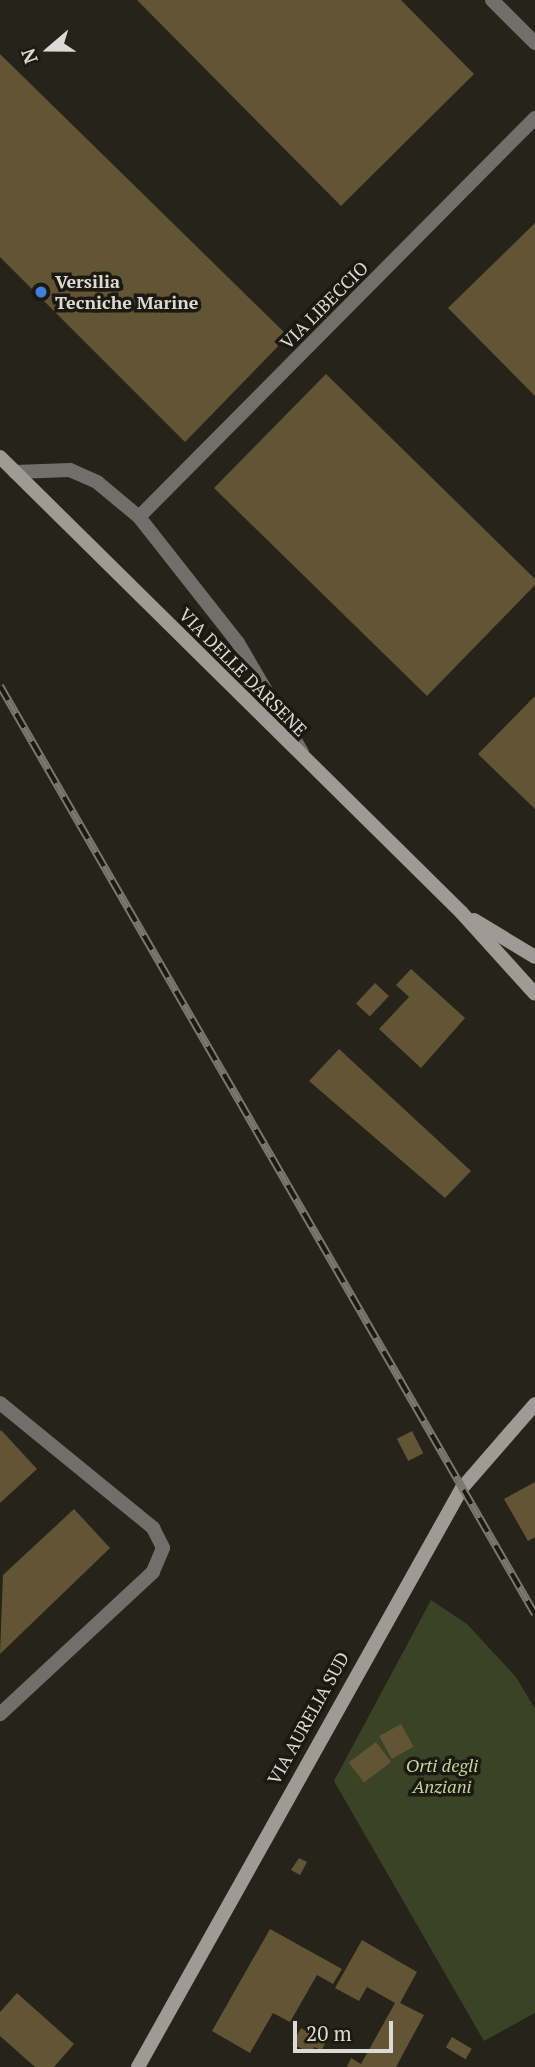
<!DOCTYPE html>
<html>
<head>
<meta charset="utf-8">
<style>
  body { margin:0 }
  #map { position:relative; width:535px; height:2067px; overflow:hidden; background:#26231a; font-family:"PT Serif",serif }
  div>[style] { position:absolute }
  .green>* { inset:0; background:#3b4326 }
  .building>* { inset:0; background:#625536; transform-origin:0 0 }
  .street>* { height:14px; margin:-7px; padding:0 7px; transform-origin:7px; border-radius:7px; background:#716f6b }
  .secondary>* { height:14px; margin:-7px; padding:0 7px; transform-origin:7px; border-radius:7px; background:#9f9a94 }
  .rail>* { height:8px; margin-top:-4px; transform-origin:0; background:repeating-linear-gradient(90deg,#1c1911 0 16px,#797770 0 32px); box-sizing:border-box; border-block:2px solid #797770 }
  .dots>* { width:19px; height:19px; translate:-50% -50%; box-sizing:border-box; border:4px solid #1c1911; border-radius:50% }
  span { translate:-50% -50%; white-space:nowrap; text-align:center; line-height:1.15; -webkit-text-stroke:7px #1c1911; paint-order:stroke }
  .poi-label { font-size:18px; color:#dcdad5; font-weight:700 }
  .left { translate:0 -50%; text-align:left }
  .street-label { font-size:18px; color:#dcdad5 }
  .park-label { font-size:18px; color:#c4d59b; font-style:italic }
  .north { position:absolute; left:14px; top:14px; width:70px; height:70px; -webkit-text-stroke:5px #1c1911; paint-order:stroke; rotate:250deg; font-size:19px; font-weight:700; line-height:28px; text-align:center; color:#dcdad5 }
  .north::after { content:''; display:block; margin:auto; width:24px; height:32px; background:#dcdad5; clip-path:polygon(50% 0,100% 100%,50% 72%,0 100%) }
  .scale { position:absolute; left:293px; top:2021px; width:100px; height:32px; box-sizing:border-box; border:4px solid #dcdad5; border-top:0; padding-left:9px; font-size:21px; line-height:24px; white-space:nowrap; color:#dcdad5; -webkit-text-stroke:5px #1c1911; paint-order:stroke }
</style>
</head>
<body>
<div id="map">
  <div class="green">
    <i style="clip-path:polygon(431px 1600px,467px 1624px,516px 1677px,535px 1709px,535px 2013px,484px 2041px,334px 1781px)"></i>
  </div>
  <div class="building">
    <i style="clip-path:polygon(137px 0,401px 0,474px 74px,341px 206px)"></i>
    <i style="clip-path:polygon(0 54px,288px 336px,185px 442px,0 257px)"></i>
    <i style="clip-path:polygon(535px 223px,535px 396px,448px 308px)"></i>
    <i style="clip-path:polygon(326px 374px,535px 579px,535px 585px,427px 696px,214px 488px)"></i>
    <i style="clip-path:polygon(535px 696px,535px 809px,478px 754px)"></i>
    <i style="clip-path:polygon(411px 969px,465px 1018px,421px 1068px,379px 1029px,409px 997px,396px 985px)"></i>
    <i style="left:375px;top:983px;width:19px;height:28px;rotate:43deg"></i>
    <i style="clip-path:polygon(339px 1049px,471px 1171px,445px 1198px,309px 1081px)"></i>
    <i style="clip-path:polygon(1px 1430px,37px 1469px,0 1503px,0 1432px)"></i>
    <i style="left:412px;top:1431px;width:25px;height:17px;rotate:63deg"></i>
    <i style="clip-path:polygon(535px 1482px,535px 1537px,528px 1541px,504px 1499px)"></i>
    <i style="clip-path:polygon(74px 1509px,110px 1548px,0 1654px,3px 1575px)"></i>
    <i style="left:401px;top:1724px;width:26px;height:25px;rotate:61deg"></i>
    <i style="left:376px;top:1742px;width:25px;height:34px;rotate:53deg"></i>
    <i style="clip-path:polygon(299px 1858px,307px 1862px,300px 1875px,291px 1870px)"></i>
    <i style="clip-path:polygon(270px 1929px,342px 1969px,333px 1984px,317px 1975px,290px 2022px,273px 2013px,250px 2053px,212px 2031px)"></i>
    <i style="clip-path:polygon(362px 1940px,417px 1972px,400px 2003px,424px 2015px,396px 2067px,347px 2067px,351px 2058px,361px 2064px,395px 2003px,367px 1987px,359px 2001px,335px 1988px)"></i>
    <i style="clip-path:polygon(17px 1993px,74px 2044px,54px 2067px,35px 2067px,0 2036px,0 2012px)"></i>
    <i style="clip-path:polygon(301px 2028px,325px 2043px,322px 2050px,314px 2047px,311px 2053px,292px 2044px)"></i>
    <i style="left:452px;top:2037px;width:23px;height:12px;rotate:31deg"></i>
  </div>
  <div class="street">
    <i style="left:492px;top:0;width:61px;rotate:45deg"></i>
    <i style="left:15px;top:472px;width:55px;rotate:-2.1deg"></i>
    <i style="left:70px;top:470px;width:30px;rotate:24deg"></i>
    <i style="left:97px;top:482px;width:55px;rotate:39.8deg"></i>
    <i style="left:139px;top:517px;width:160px;rotate:51.8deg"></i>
    <i style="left:238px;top:643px;width:126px;rotate:59.6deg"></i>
    <i style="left:139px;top:517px;width:562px;rotate:-45.22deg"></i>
    <i style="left:0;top:1403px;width:198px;rotate:39.2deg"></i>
    <i style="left:153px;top:1528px;width:22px;rotate:63deg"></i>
    <i style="left:163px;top:1548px;width:26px;rotate:113deg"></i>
    <i style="left:153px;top:1572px;width:209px;rotate:137.1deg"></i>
  </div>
  <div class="secondary">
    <i style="left:0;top:457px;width:648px;rotate:44.62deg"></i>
    <i style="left:461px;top:912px;width:110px;rotate:47.9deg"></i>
    <i style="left:474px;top:920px;width:71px;rotate:31.2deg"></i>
    <i style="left:138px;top:2067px;width:663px;rotate:-60.77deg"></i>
    <i style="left:462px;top:1488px;width:111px;rotate:-49deg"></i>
  </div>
  <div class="rail">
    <i style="left:0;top:686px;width:1071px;rotate:60.04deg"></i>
  </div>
  <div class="dots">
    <i style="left:41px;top:292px;background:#3f7fe0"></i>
  </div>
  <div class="poi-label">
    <span class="left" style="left:55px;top:292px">Versilia<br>Tecniche Marine</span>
  </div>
  <div class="street-label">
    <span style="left:324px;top:305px;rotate:-45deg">VIA LIBECCIO</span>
    <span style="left:243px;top:672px;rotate:45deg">VIA DELLE DARSENE</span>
    <span style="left:308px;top:1718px;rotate:-61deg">VIA AURELIA SUD</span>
  </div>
  <div class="park-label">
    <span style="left:442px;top:1776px">Orti degli<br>Anziani</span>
  </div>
  <div class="north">N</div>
  <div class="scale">20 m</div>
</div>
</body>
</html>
